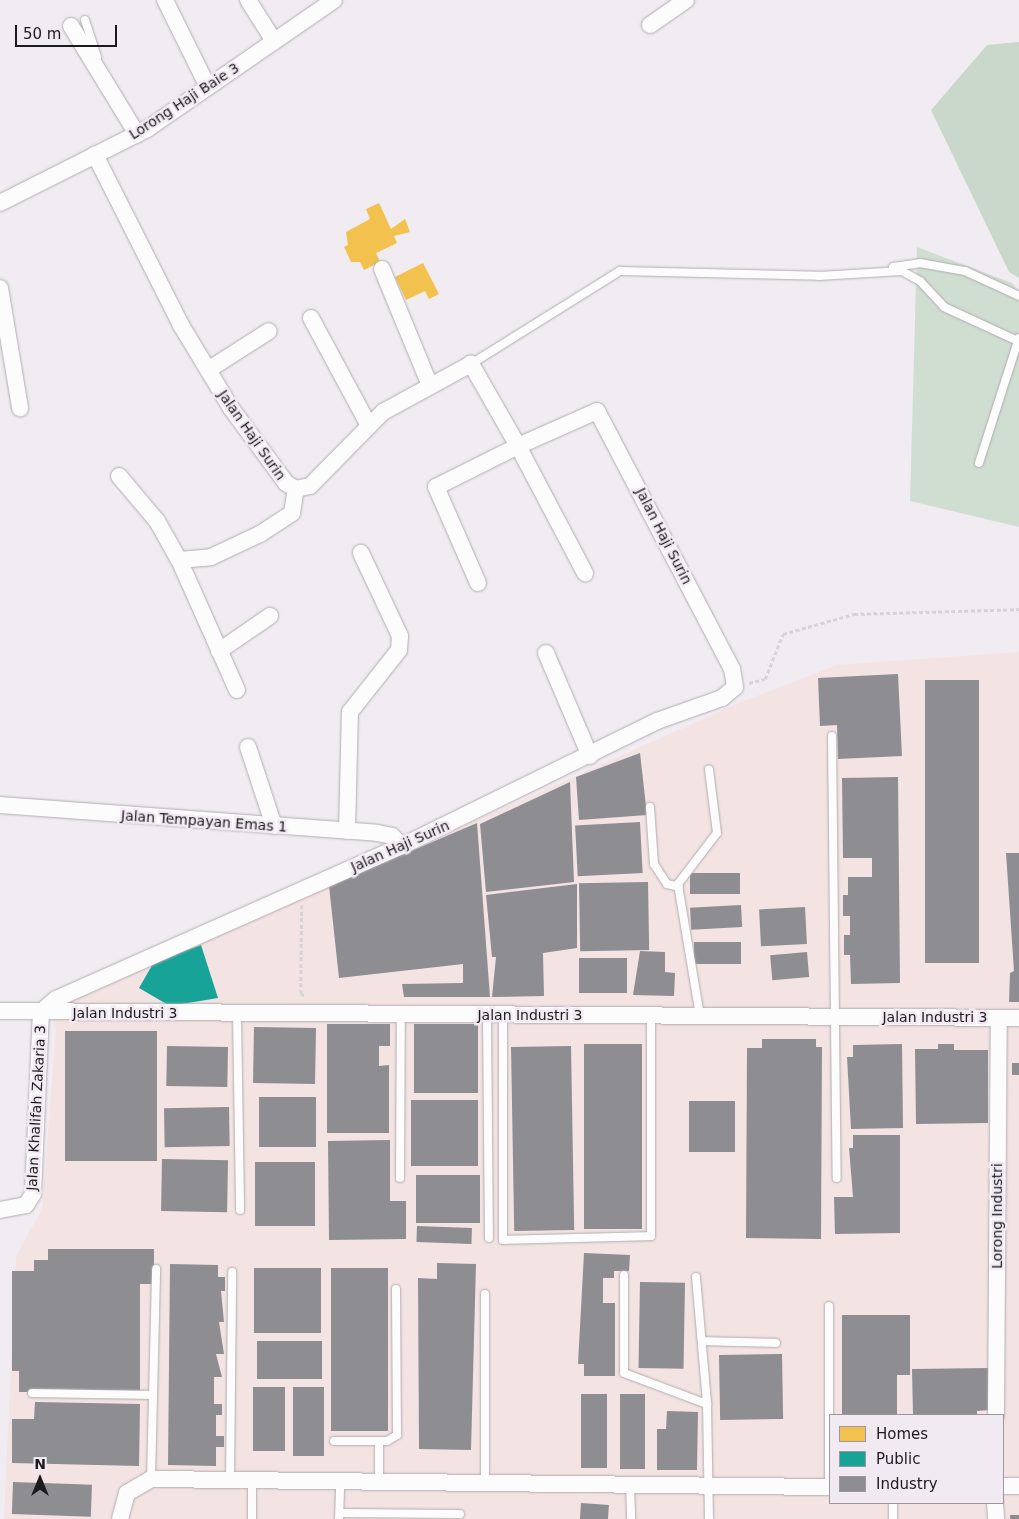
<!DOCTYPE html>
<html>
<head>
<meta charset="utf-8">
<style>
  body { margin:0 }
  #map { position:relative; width:1019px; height:1519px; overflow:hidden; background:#f1ecf1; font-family:"DejaVu Sans",sans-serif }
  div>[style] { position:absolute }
  .industrial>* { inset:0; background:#f4e3e3 }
  .green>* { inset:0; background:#d0ded2 }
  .forest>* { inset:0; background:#cad8cc }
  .homes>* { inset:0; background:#f2c14e }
  .public>* { inset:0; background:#17a398 }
  .industry>* { inset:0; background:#8d8d92; transform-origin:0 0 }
  .path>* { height:2.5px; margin-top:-1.25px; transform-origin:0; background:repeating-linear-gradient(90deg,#d5d3d5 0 4px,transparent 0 6.5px) }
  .roads { filter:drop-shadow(0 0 1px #b0acb0) drop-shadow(0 0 1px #b0acb0) }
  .service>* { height:8px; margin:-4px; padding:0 4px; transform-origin:4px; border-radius:4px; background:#fdfcfd }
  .minor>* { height:16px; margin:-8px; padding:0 8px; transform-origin:8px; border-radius:8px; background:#fdfcfd }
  span { translate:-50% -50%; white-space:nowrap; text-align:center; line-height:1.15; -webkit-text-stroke:5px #f2eaf3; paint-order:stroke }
  .street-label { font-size:14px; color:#1d1a1d }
  .legend { position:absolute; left:829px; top:1414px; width:175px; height:90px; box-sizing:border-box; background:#f2eaf3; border:1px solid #9d979d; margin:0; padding:6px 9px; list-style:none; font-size:15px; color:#1d1a1d }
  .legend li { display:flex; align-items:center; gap:10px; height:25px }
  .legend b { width:25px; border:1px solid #9d979d }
  .north { position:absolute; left:15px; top:1454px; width:50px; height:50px; -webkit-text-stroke:4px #f2eaf3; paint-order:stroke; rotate:0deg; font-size:14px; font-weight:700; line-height:20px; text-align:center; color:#1d1a1d }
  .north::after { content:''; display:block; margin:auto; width:18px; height:22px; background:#1d1a1d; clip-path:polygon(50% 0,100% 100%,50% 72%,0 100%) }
  .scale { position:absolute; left:15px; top:25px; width:102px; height:22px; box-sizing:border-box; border:2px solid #1d1a1d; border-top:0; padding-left:6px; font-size:15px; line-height:18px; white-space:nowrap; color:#1d1a1d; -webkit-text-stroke:4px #f2eaf3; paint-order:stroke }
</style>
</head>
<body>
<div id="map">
  <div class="industrial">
    <i style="clip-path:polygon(evenodd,1019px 652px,1019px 1519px,4px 1519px,16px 1256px,42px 1209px,56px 1029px,44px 1002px,415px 848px,741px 702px,837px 665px,1019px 652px,830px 1415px,1003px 1415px,1003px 1503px,830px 1503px,830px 1415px)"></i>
  </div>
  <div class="green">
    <i style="clip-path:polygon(917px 247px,1012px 283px,1019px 291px,1019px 527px,910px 501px)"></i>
  </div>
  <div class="forest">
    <i style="clip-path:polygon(1019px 42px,1019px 278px,1009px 272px,931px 110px,987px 45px)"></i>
  </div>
  <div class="homes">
    <i style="clip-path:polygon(379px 203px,391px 229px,405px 219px,410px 232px,394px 236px,397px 243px,376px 253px,380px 262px,364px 270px,360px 262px,351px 262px,344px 247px,348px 245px,346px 232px,370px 219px,366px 209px)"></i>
    <i style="clip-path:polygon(423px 263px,439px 294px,429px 299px,425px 291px,406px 300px,395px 277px)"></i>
  </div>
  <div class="public">
    <i style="clip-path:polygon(201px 945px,218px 998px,170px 1006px,139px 988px,154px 962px)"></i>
  </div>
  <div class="industry">
    <i style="clip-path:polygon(898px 674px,902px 756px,838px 759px,837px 725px,820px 726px,818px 678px)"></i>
    <i style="left:925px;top:680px;width:54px;height:283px"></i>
    <i style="clip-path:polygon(640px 753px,647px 815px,579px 820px,576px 777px)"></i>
    <i style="clip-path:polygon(898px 777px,900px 983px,851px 984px,850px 955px,844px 955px,844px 935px,850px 935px,850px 916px,843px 916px,843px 895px,848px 895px,848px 877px,872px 877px,872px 858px,843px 858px,842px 778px)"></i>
    <i style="clip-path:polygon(570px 782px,574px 882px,486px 892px,480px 824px)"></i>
    <i style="left:640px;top:822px;width:51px;height:65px;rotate:87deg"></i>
    <i style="clip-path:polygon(477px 823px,490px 997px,404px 997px,402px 984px,463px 983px,463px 964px,339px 978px,329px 886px)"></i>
    <i style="clip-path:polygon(1006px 853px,1019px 853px,1019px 1002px,1009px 1002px,1010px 973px,1014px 971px)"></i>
    <i style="left:740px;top:873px;width:21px;height:50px;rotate:90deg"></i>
    <i style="left:648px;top:882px;width:68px;height:69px;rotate:89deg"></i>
    <i style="clip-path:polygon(577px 884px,577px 948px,543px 953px,544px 996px,492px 997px,496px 957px,492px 957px,486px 895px)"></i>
    <i style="left:741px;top:905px;width:22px;height:51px;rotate:87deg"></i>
    <i style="left:805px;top:907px;width:37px;height:46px;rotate:87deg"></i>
    <i style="left:741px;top:942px;width:22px;height:47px;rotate:90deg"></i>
    <i style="clip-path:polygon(640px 951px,665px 952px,665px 972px,675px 973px,674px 996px,633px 995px)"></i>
    <i style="left:807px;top:952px;width:25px;height:37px;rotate:85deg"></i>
    <i style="left:579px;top:958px;width:48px;height:35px"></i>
    <i style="clip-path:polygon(327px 1024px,390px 1024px,390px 1046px,379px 1046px,379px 1066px,389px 1065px,389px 1133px,327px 1133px)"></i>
    <i style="left:414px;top:1024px;width:64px;height:69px"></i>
    <i style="left:254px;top:1027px;width:62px;height:56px;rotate:1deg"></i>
    <i style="left:157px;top:1031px;width:130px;height:92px;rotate:90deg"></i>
    <i style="clip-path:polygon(762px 1039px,816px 1039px,816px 1047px,822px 1047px,821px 1239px,746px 1238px,747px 1048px,762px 1048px)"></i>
    <i style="left:584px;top:1044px;width:58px;height:185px"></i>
    <i style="clip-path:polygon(902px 1044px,903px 1128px,851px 1129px,847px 1057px,853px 1057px,853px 1045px)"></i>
    <i style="clip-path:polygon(938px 1044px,954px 1044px,954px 1050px,988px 1050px,988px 1123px,916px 1124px,915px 1049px,938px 1049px)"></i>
    <i style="left:167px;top:1046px;width:61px;height:40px;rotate:1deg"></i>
    <i style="left:571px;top:1046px;width:184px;height:60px;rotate:89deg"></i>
    <i style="left:1012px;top:1063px;width:7px;height:12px"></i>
    <i style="left:259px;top:1097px;width:57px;height:50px"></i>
    <i style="left:411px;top:1100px;width:67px;height:66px"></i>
    <i style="left:689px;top:1101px;width:46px;height:51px"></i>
    <i style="left:229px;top:1107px;width:39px;height:65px;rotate:89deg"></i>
    <i style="clip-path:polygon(853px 1135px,900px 1135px,900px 1233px,835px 1234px,834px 1197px,853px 1197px,849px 1148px,853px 1148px)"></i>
    <i style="clip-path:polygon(390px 1140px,390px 1201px,406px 1201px,406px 1239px,329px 1240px,328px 1141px)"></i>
    <i style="left:162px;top:1159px;width:66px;height:52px;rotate:1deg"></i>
    <i style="left:255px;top:1162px;width:60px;height:64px"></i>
    <i style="left:416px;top:1175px;width:64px;height:48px"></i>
    <i style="left:417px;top:1226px;width:55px;height:16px;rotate:2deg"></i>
    <i style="clip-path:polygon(48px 1249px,154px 1249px,154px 1284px,140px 1284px,140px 1392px,19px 1392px,19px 1371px,12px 1371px,12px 1271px,34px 1271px,34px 1260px,48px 1260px)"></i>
    <i style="clip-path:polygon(584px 1253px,630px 1255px,629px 1271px,614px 1271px,614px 1278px,603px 1278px,603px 1303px,615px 1303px,615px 1376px,584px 1376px,584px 1364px,578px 1364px)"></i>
    <i style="clip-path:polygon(437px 1263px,476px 1264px,471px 1450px,419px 1449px,418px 1278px,437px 1279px)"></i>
    <i style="clip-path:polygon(170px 1264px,218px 1265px,218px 1277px,225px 1277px,225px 1291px,221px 1291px,224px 1322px,219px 1322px,224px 1354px,216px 1354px,222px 1377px,214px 1377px,214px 1404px,222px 1404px,222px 1415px,216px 1415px,216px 1436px,224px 1436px,224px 1447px,216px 1447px,216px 1466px,168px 1465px)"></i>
    <i style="left:254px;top:1268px;width:67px;height:65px"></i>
    <i style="left:331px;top:1268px;width:57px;height:163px"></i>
    <i style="left:640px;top:1282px;width:45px;height:86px;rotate:1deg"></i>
    <i style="clip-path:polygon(842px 1315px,910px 1315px,910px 1375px,897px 1375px,897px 1415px,842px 1415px)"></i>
    <i style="left:257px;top:1341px;width:65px;height:38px"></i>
    <i style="left:782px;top:1354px;width:65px;height:63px;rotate:89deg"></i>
    <i style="clip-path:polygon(990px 1368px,990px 1410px,977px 1411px,977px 1415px,913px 1415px,912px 1369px)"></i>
    <i style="left:253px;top:1387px;width:32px;height:64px"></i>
    <i style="left:293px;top:1387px;width:31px;height:69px"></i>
    <i style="left:581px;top:1394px;width:26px;height:74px"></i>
    <i style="left:620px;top:1394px;width:25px;height:75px"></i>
    <i style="clip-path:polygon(35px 1402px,140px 1404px,139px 1466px,12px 1463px,12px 1419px,34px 1419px)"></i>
    <i style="clip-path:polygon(667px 1411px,698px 1412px,697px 1470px,657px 1470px,657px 1429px,666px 1429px)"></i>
    <i style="left:13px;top:1482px;width:79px;height:32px;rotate:2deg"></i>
    <i style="left:581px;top:1503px;width:28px;height:16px;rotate:4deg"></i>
    <i style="left:1010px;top:1515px;width:9px;height:4px"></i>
  </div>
  <div class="path">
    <i style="left:749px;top:683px;width:16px;rotate:-14deg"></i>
    <i style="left:765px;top:679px;width:48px;rotate:-68.2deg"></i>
    <i style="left:783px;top:634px;width:74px;rotate:-15.7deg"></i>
    <i style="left:854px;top:614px;width:165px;rotate:-1.7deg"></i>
    <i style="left:302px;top:905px;width:88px;rotate:90.7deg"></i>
    <i style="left:301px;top:993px;width:6px;rotate:39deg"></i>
  </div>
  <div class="roads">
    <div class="service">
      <i style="left:85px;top:20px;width:39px;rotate:72deg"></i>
      <i style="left:893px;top:267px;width:27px;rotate:-8deg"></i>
      <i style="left:920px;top:263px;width:46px;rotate:10.1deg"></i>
      <i style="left:965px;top:271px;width:60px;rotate:24.8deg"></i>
      <i style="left:471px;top:364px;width:176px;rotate:-32deg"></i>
      <i style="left:620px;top:271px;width:199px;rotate:1.4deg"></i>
      <i style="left:819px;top:276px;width:83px;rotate:-3.4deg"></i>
      <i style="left:902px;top:271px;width:21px;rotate:29deg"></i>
      <i style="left:920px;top:281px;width:35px;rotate:47deg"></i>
      <i style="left:944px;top:307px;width:81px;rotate:24.7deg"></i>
      <i style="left:979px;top:463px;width:131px;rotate:-72.3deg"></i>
      <i style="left:832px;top:736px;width:442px;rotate:89.4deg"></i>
      <i style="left:650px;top:807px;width:57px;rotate:86deg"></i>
      <i style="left:654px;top:864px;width:24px;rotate:57deg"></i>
      <i style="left:667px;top:884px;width:12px;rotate:14deg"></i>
      <i style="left:237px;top:1014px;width:196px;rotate:89.1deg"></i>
      <i style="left:487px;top:1015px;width:223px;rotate:89.5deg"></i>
      <i style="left:503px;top:1015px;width:225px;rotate:90deg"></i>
      <i style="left:503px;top:1240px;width:148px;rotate:-1.5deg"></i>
      <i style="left:651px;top:1236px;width:220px;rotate:-90deg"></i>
      <i style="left:700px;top:1016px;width:134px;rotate:-99.5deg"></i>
      <i style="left:678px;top:884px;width:64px;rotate:-52.6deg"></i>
      <i style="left:717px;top:833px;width:64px;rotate:-97.2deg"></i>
      <i style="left:400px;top:1178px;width:164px;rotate:-89.7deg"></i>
      <i style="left:624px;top:1275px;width:98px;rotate:90deg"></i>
      <i style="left:624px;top:1373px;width:89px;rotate:20.5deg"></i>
      <i style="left:696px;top:1277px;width:127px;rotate:85deg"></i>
      <i style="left:707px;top:1404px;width:115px;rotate:89deg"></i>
      <i style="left:485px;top:1294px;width:189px;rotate:90deg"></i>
      <i style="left:829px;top:1306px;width:181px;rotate:90deg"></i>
      <i style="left:702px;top:1341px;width:74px;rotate:1.5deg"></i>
      <i style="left:32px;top:1393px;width:121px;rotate:0.9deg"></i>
      <i style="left:334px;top:1441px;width:53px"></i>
      <i style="left:387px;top:1441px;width:12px;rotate:-31deg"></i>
      <i style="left:397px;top:1435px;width:146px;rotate:-90.4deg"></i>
      <i style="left:151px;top:1479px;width:210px;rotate:-88.6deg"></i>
      <i style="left:230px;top:1480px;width:208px;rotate:-89.4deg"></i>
      <i style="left:252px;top:1480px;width:39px;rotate:90deg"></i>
      <i style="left:379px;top:1482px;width:41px;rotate:-90deg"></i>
      <i style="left:630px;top:1485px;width:34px;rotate:88deg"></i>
      <i style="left:893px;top:1503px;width:16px;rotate:90deg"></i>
      <i style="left:340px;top:1513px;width:120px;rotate:0.5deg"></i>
      <i style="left:339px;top:1519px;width:38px;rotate:-88deg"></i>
    </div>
    <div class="minor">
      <i style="left:165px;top:0;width:97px;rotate:63.7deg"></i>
      <i style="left:248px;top:0;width:49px;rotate:57.6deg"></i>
      <i style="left:650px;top:25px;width:44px;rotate:-34.8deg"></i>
      <i style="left:71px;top:26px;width:127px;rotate:58.6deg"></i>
      <i style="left:0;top:203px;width:165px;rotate:-26.7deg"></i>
      <i style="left:147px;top:129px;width:227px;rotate:-34.6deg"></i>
      <i style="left:382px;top:269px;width:123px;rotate:67.6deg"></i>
      <i style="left:0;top:288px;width:122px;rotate:80.5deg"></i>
      <i style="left:311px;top:318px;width:120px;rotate:61.7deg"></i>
      <i style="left:208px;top:370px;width:72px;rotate:-32.6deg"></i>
      <i style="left:119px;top:476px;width:59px;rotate:49.8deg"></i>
      <i style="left:157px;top:521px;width:45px;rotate:60.6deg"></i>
      <i style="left:478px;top:583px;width:105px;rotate:-113.6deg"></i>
      <i style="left:436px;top:487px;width:92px;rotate:-26.6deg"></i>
      <i style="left:518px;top:446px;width:144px;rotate:62.2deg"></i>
      <i style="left:219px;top:651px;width:62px;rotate:-34.5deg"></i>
      <i style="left:546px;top:653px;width:112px;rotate:66.9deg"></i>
      <i style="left:237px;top:690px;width:142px;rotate:-114deg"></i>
      <i style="left:179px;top:560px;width:32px;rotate:-5deg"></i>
      <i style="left:211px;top:557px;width:54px;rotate:-25.1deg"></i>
      <i style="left:260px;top:534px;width:38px;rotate:-33deg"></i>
      <i style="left:292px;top:513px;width:24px;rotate:-81deg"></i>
      <i style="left:248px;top:747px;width:83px;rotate:71.8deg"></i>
      <i style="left:0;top:805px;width:378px;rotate:4.2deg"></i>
      <i style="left:377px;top:833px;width:15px;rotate:11deg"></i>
      <i style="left:392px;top:836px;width:14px;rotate:45deg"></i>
      <i style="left:347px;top:831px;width:119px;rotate:-88.6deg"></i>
      <i style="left:350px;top:712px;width:79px;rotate:-51.7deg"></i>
      <i style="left:399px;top:650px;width:14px;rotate:-86deg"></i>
      <i style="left:400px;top:636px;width:92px;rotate:-115.2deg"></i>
      <i style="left:0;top:1011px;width:1019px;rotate:0.39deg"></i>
      <i style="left:41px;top:1012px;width:20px;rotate:-41deg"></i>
      <i style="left:56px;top:999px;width:378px;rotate:-23.9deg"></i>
      <i style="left:402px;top:846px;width:284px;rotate:-26.1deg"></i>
      <i style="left:657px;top:721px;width:69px;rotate:-19.5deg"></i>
      <i style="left:722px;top:698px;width:17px;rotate:-40deg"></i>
      <i style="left:735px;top:687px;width:18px;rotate:-99deg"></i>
      <i style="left:732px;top:669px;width:291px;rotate:-117.6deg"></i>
      <i style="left:597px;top:411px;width:86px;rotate:156.1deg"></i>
      <i style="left:518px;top:446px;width:95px;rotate:-119.8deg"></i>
      <i style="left:471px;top:364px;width:100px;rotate:151.4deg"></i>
      <i style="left:383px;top:412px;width:104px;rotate:134.6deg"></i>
      <i style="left:310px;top:486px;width:14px;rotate:168deg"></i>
      <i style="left:296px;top:489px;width:12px;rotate:-149deg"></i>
      <i style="left:286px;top:483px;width:93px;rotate:-126.3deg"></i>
      <i style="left:231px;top:408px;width:97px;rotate:-121.1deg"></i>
      <i style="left:181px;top:325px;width:191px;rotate:-116.8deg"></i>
      <i style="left:0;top:1210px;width:26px;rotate:-11deg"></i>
      <i style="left:26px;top:1205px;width:13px;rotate:-58deg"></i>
      <i style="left:33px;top:1194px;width:182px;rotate:-87.5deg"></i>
      <i style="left:996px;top:1415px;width:397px;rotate:-89.6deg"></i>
      <i style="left:1003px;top:1486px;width:16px"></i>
      <i style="left:995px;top:1503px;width:16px;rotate:86deg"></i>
      <i style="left:120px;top:1519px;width:27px;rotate:-75deg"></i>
      <i style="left:127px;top:1493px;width:28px;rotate:-30deg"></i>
      <i style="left:151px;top:1479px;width:679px;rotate:0.68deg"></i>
    </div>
  </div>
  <div class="street-label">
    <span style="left:184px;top:101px;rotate:-33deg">Lorong Haji Baie 3</span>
    <span style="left:252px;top:435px;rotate:55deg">Jalan Haji Surin</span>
    <span style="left:664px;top:536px;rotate:63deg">Jalan Haji Surin</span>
    <span style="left:204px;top:821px;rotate:4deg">Jalan Tempayan Emas 1</span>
    <span style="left:400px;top:846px;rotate:-24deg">Jalan Haji Surin</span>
    <span style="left:125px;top:1013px">Jalan Industri 3</span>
    <span style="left:530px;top:1015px">Jalan Industri 3</span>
    <span style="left:935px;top:1017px">Jalan Industri 3</span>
    <span style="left:36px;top:1108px;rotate:-87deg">Jalan Khalifah Zakaria 3</span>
    <span style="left:997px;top:1216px;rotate:-90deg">Lorong Industri</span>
  </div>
  <ul class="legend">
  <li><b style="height:14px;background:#f2c14e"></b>Homes</li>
  <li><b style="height:14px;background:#17a398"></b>Public</li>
  <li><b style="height:14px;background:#8d8d92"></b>Industry</li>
  </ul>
  <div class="north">N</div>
  <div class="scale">50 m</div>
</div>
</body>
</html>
